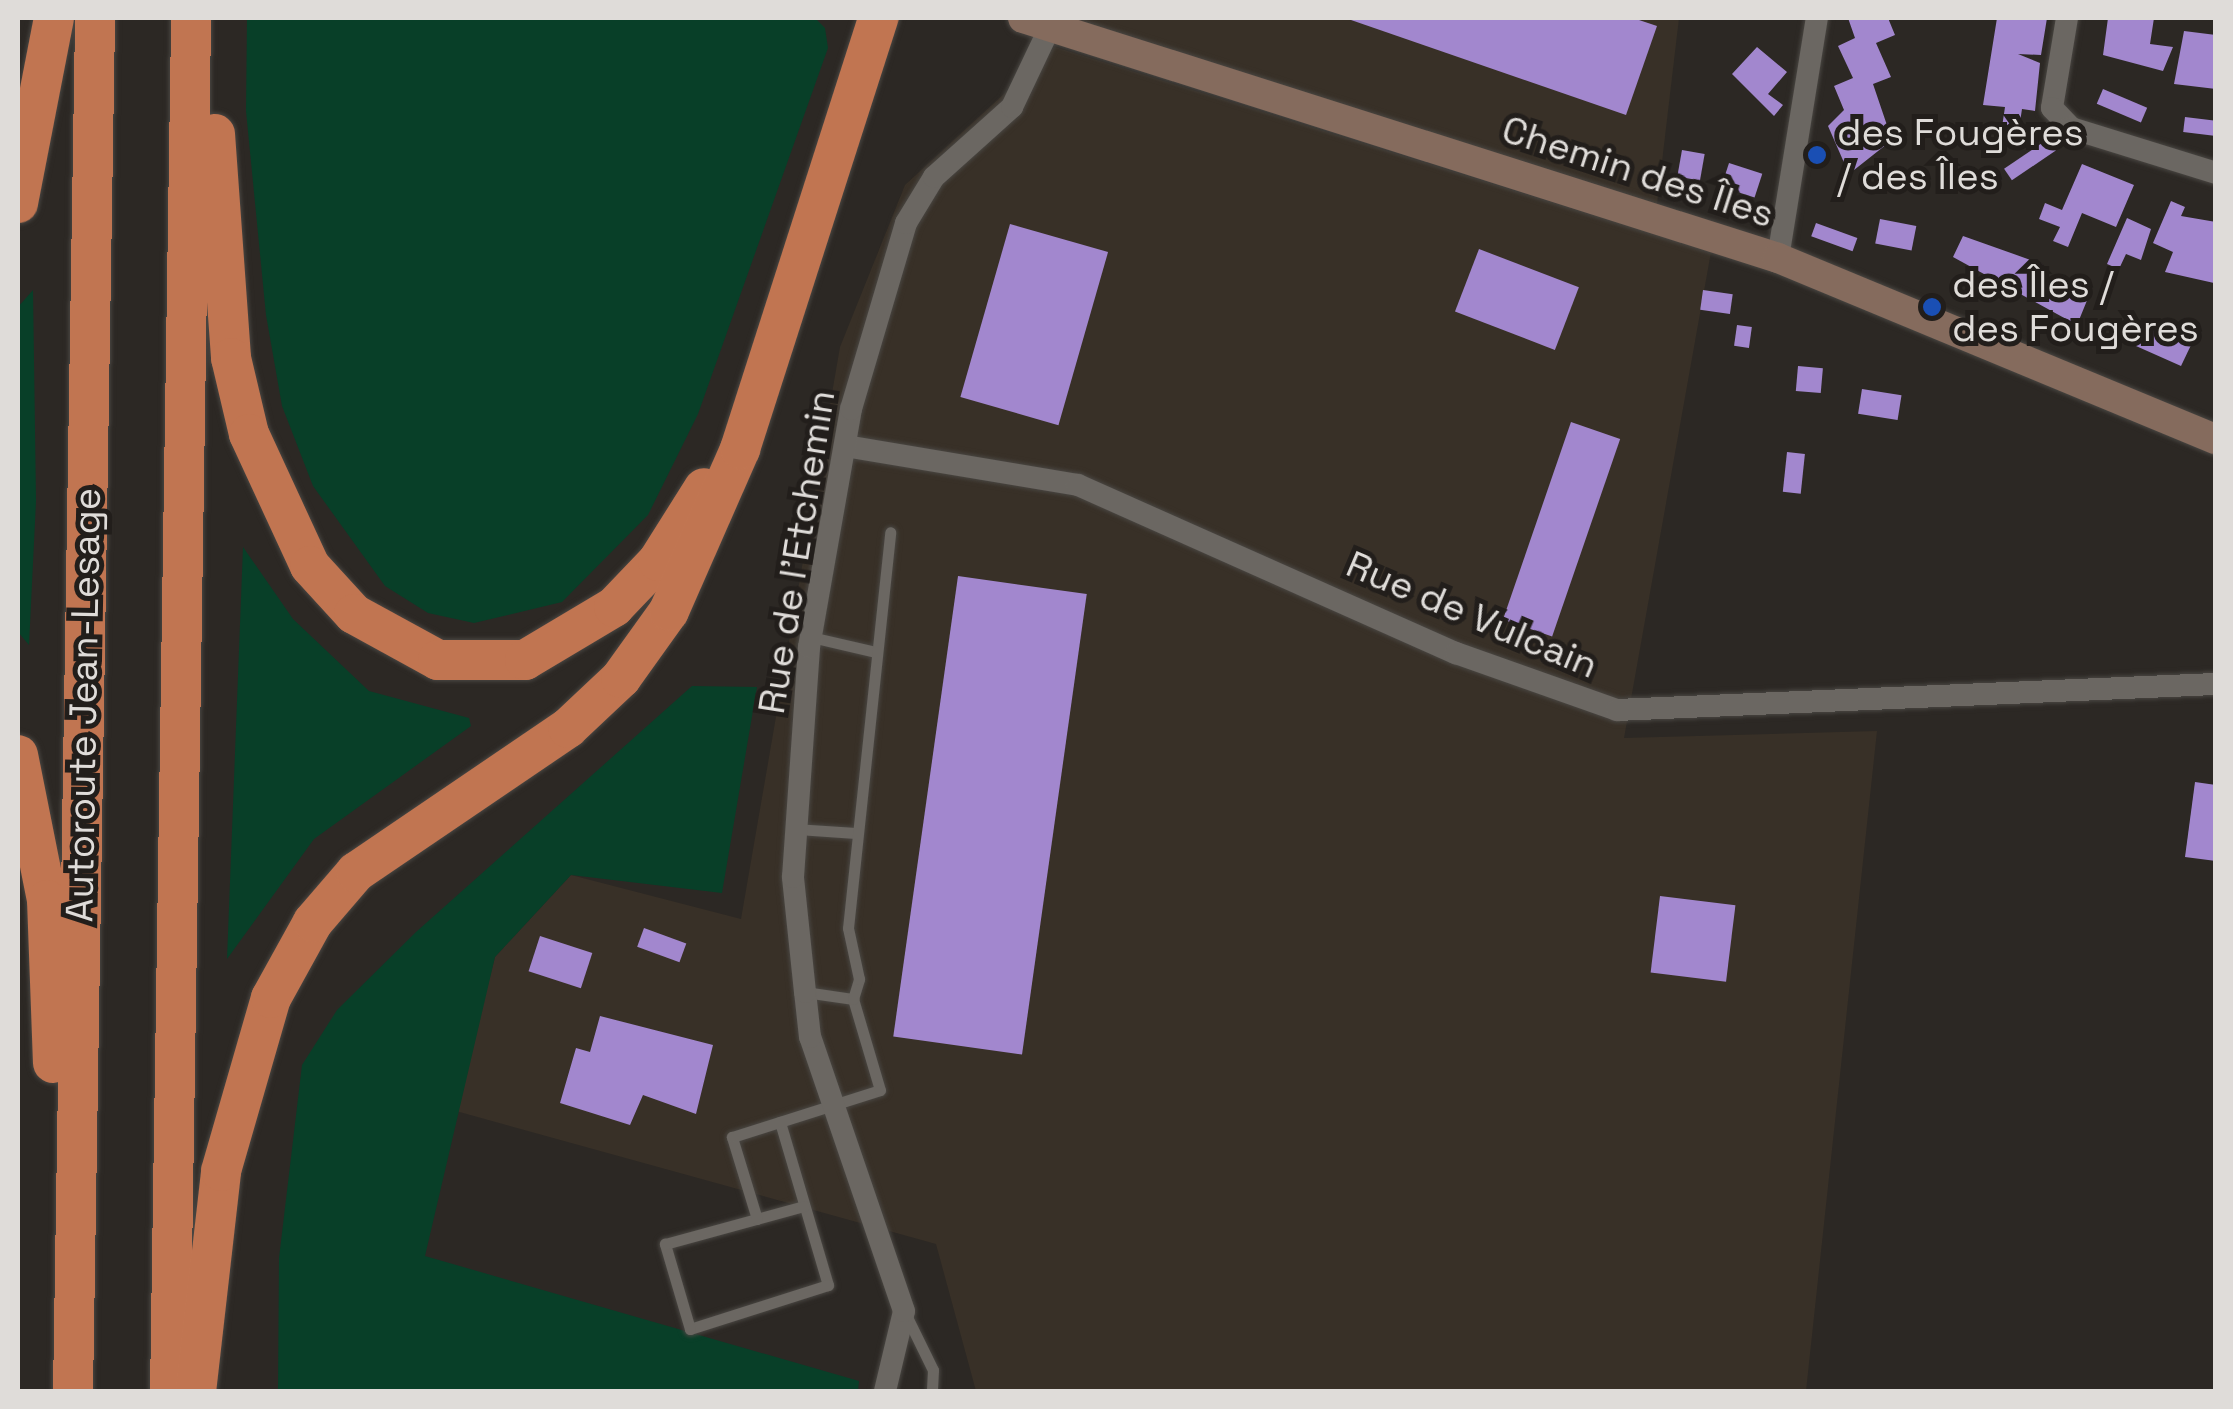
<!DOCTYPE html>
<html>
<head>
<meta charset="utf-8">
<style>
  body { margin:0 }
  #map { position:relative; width:2233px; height:1409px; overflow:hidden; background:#2c2824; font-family:"Space Grotesk",sans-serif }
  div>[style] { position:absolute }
  .built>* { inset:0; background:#383027 }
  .green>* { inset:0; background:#083f28 }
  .building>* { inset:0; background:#a287ce; transform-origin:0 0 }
  .roads { filter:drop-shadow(0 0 2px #494642) drop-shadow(0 0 2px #494642) }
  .lane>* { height:11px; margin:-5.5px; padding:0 5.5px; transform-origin:5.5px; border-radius:5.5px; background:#6b6762 }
  .street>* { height:22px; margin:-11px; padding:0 11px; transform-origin:11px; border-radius:11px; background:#6b6762 }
  .secondary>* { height:30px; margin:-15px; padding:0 15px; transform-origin:15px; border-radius:15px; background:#856b5d }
  .highway>* { height:40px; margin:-20px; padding:0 20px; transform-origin:20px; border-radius:20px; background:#c17551 }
  .dots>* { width:28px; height:28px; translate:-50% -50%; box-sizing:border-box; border:5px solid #221e1b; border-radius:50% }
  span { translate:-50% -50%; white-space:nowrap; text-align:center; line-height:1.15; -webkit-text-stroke:10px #221e1b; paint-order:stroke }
  .poi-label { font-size:38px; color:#dfdcd9 }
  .left { translate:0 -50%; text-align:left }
  .street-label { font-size:38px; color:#dfdcd9 }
  .frame { position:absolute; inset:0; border:20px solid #dfdcd9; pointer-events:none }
</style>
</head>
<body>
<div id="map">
  <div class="built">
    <i style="clip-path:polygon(1051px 18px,1679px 18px,1657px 204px)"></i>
    <i style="clip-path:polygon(1055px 47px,1711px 252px,1624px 738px,1877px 731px,1806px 1391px,976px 1391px,936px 1244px,456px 1111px,495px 957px,571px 875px,741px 919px,840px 347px,905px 185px)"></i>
  </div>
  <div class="green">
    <i style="clip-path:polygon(247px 18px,815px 18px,825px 28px,828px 48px,698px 414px,648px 515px,562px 602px,474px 623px,428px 613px,385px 586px,313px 486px,282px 406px,266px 315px,246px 111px)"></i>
    <i style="clip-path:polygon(33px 290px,36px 501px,29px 645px,18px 632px,18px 307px)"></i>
    <i style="clip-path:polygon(243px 547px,293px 619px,369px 691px,469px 718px,471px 726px,314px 839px,227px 959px)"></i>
    <i style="clip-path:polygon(692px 686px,757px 687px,722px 893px,571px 875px,495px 957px,425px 1256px,859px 1381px,858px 1391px,278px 1392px,279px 1258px,302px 1065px,337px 1010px,416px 932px)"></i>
  </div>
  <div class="building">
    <i style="clip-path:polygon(1633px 18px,1657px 26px,1626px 115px,1351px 20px)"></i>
    <i style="clip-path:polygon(1848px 18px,1888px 18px,1895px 35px,1876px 43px,1891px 77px,1873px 84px,1892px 140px,1849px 174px,1828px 126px,1844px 110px,1834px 86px,1853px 78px,1838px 46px,1855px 38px)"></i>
    <i style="clip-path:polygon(1997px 18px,2047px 18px,2041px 55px,2018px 54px,2040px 63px,2035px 111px,2022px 109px,2019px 129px,2002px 127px,2005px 107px,1983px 105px)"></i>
    <i style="clip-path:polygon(2108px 18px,2154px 18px,2150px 44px,2173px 47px,2163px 71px,2103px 55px)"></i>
    <i style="clip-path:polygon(2184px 31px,2216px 35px,2216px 89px,2174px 84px)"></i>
    <i style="clip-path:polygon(1757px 47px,1787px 72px,1768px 94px,1783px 105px,1774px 116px,1732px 74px)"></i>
    <i style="left:2103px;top:89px;width:48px;height:16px;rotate:23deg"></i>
    <i style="left:2185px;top:117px;width:31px;height:15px;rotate:7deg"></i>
    <i style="left:2048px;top:139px;width:14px;height:53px;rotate:56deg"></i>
    <i style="left:1682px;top:150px;width:23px;height:27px;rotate:10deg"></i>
    <i style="left:1729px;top:163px;width:35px;height:25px;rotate:18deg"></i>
    <i style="clip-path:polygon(2082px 164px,2134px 185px,2116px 227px,2082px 213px,2068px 247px,2053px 241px,2060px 227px,2039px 219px,2045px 203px,2062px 210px)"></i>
    <i style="clip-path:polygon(2171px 201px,2185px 207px,2181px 216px,2216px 222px,2214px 283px,2165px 272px,2173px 252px,2153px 243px)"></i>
    <i style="clip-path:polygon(2127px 218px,2151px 229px,2141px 260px,2126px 254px,2119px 269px,2107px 264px)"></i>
    <i style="left:1880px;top:219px;width:37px;height:25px;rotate:11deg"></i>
    <i style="left:1816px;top:223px;width:44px;height:14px;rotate:20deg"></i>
    <i style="left:1010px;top:224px;width:102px;height:180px;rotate:16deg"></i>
    <i style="clip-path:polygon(1963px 236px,2042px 264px,2052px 283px,2088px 298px,2077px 325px,1953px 257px)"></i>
    <i style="left:1479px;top:249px;width:107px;height:67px;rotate:21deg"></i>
    <i style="left:1703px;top:290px;width:30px;height:20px;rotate:8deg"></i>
    <i style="clip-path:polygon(2147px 319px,2192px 343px,2181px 366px,2136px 346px)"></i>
    <i style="left:1737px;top:325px;width:15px;height:21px;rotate:8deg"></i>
    <i style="left:1798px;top:366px;width:25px;height:25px;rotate:5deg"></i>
    <i style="left:1862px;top:389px;width:40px;height:25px;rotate:9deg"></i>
    <i style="left:1571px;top:422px;width:52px;height:209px;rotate:19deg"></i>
    <i style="left:1787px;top:452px;width:18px;height:40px;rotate:6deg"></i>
    <i style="left:958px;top:576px;width:130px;height:465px;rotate:8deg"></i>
    <i style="clip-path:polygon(2195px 782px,2216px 785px,2216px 861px,2185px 857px)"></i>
    <i style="left:1660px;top:896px;width:76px;height:77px;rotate:7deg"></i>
    <i style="left:644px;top:928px;width:45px;height:20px;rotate:20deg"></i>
    <i style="left:540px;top:936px;width:55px;height:37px;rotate:18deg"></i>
    <i style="clip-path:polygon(600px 1016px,713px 1045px,696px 1114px,643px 1095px,630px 1125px,560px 1103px,576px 1048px,590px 1052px)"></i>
  </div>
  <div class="roads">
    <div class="lane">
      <i style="left:811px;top:637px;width:67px;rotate:13deg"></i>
      <i style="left:796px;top:829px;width:58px;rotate:3.9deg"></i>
      <i style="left:805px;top:992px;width:49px;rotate:8.3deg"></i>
      <i style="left:780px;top:1122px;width:170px;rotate:73.6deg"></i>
      <i style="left:828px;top:1285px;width:145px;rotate:162.3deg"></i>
      <i style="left:690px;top:1329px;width:89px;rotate:-106.4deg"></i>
      <i style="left:665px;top:1244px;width:144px;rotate:-15.3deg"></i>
      <i style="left:757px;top:1219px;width:86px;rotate:-107deg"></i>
      <i style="left:732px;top:1137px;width:155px;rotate:-17.6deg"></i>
      <i style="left:880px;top:1090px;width:95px;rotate:-106.5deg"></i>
      <i style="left:853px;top:999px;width:21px;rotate:-73deg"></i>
      <i style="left:859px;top:979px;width:52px;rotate:-102.2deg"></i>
      <i style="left:848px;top:928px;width:398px;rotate:-83.9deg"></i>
      <i style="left:907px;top:1317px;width:59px;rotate:63.9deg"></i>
      <i style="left:933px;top:1370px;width:22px;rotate:93deg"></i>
    </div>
    <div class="street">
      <i style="left:2067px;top:18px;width:91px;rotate:99.5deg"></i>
      <i style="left:2052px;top:108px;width:28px;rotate:46deg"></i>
      <i style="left:2071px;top:128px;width:152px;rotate:17.2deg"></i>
      <i style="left:1778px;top:258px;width:243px;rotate:-80.8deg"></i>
      <i style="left:845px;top:446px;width:236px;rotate:9.5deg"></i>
      <i style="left:1078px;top:485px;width:414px;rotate:24deg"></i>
      <i style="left:1456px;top:653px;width:171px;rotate:19.5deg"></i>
      <i style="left:1617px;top:710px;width:600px;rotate:-2.49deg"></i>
      <i style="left:885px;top:1391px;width:82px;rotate:-76.6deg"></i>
      <i style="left:904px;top:1311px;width:290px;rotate:-108.9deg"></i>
      <i style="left:810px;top:1037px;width:45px;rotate:-96.3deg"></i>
      <i style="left:805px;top:992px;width:116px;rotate:-96deg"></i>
      <i style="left:793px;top:877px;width:231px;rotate:-86deg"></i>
      <i style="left:809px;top:647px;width:242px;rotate:-80deg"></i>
      <i style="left:851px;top:409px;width:194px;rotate:-73.5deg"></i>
      <i style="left:906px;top:223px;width:54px;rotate:-58.7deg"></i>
      <i style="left:934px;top:177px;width:105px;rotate:-41.9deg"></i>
      <i style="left:1012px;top:107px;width:89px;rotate:-64.6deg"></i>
    </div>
    <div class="secondary">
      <i style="left:1023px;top:18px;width:792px;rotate:17.63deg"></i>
      <i style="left:1778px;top:258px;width:474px;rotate:22.5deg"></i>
    </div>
    <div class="highway">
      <i style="left:215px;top:134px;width:225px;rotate:85.9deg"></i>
      <i style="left:231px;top:358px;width:78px;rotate:76.7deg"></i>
      <i style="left:249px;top:434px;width:145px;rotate:65.2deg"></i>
      <i style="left:310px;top:566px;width:65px;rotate:47.5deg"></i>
      <i style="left:354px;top:614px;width:96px;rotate:28.7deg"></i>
      <i style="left:438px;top:660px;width:87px"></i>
      <i style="left:525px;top:660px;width:104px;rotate:-30.8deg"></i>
      <i style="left:614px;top:607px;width:64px;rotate:-46.3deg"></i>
      <i style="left:658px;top:561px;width:86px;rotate:-57.8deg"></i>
      <i style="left:18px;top:203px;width:188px;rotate:-79deg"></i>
      <i style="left:18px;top:755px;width:148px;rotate:78.7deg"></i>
      <i style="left:47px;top:900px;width:163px;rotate:87.9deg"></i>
      <i style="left:73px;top:1392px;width:1374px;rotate:-89.08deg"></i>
      <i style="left:170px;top:1392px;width:1374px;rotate:-89.12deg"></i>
      <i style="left:196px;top:1392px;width:222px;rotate:-83.5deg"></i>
      <i style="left:221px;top:1171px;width:180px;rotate:-73.9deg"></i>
      <i style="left:271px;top:998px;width:87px;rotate:-61.1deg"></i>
      <i style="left:313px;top:922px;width:66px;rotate:-49.3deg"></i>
      <i style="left:356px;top:872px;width:256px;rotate:-34.2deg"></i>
      <i style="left:568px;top:728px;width:73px;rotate:-43.3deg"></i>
      <i style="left:621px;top:678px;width:82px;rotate:-54.4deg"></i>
      <i style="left:669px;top:611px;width:177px;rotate:-66.3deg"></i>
      <i style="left:740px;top:449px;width:453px;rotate:-72.2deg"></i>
    </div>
  </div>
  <div class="dots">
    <i style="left:1817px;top:155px;background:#1a4fb4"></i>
    <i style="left:1932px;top:307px;background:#1a4fb4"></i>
  </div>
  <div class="poi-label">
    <span class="left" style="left:1837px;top:155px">des Fougères<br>/ des Îles</span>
    <span class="left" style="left:1952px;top:307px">des Îles /<br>des Fougères</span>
  </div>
  <div class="street-label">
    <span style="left:1638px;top:172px;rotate:18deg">Chemin des Îles</span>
    <span style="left:797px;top:552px;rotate:-81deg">Rue de l'Etchemin</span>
    <span style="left:1472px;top:615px;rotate:23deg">Rue de Vulcain</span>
    <span style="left:84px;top:705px;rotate:-89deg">Autoroute Jean-Lesage</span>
  </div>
  <div class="frame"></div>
</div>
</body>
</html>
